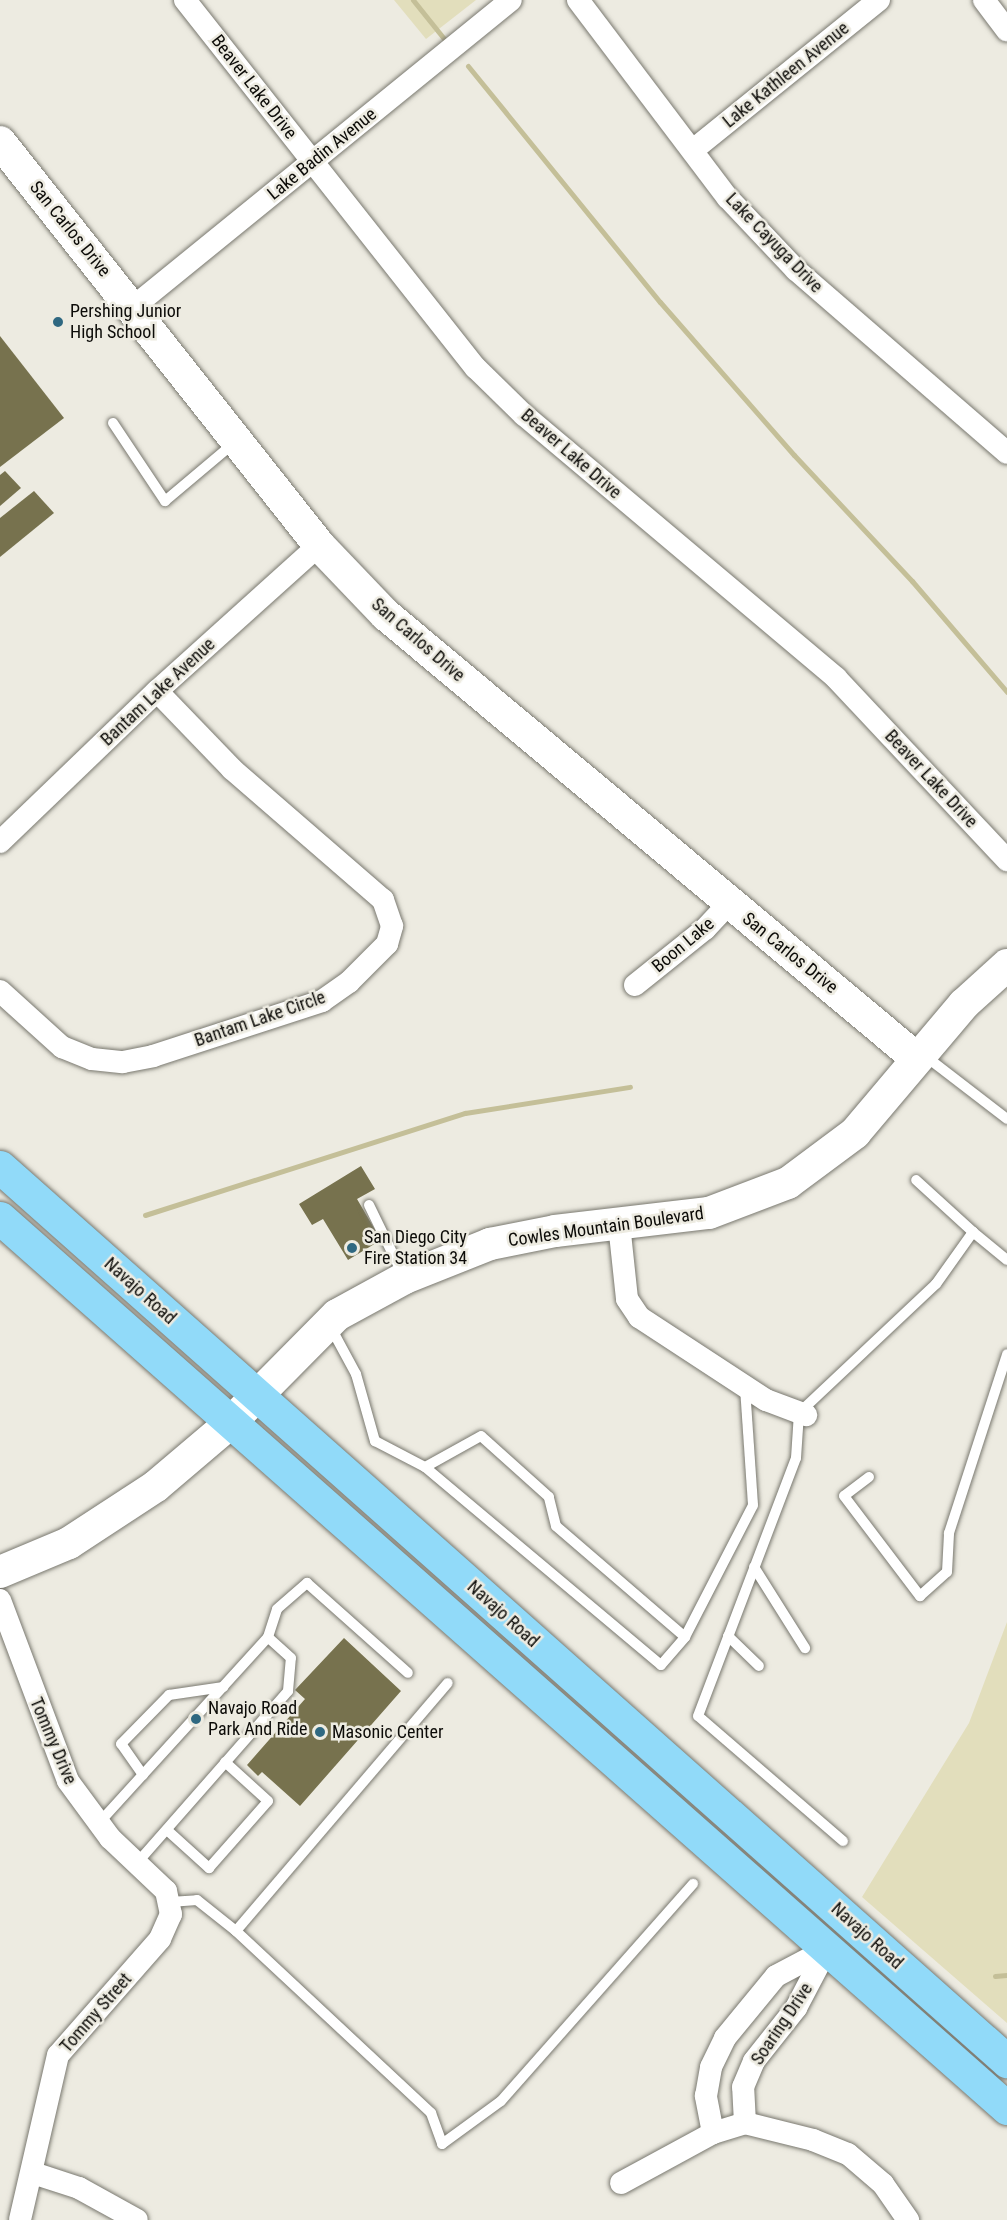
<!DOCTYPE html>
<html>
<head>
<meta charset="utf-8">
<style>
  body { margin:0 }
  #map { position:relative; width:1007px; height:2220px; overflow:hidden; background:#edebe1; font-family:"Roboto Condensed",sans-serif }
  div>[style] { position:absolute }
  .green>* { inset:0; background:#e2debc }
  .stream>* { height:5px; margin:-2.5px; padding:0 2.5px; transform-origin:2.5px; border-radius:2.5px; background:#c4bf98 }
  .building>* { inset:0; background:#77724e }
  .roads { filter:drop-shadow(0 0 2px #79786f) drop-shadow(0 0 2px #79786f) }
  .lane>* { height:10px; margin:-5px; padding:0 5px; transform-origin:5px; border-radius:5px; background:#fff }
  .street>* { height:22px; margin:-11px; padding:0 11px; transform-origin:11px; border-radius:11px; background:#fff }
  .secondary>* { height:32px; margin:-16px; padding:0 16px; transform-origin:16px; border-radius:16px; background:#fff }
  .primary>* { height:33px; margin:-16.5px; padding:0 16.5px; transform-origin:16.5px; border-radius:16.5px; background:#91daf9 }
  .dots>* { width:16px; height:16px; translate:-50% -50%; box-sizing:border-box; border:3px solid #edebe1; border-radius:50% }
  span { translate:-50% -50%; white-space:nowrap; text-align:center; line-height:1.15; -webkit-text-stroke:5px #edebe1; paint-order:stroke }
  .street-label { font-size:18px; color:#0c0b08 }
  .poi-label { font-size:18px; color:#0c0b08 }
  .left { translate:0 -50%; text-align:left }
</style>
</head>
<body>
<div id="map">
  <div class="green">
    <i style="clip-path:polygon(394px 0,476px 0,426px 39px)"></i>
    <i style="clip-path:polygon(1007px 1622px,1007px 2023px,862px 1897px,969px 1723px)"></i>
  </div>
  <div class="stream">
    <i style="left:413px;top:0;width:51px;rotate:51.3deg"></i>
    <i style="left:468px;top:66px;width:304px;rotate:50.9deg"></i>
    <i style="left:660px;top:302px;width:203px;rotate:48.8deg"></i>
    <i style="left:794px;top:455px;width:173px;rotate:46.9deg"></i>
    <i style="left:912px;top:581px;width:146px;rotate:49.4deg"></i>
    <i style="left:145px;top:1215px;width:336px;rotate:-17.7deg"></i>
    <i style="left:465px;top:1113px;width:167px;rotate:-9deg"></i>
    <i style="left:995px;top:1976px;width:12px;rotate:-5deg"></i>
  </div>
  <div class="building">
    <i style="clip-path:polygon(0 336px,64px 418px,0 467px)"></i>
    <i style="clip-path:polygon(5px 471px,21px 488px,0 506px,0 475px)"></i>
    <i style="clip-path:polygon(34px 491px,54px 513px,0 557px,0 518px)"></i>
    <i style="clip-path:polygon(361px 1166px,375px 1189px,357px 1199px,381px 1240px,348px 1260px,323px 1219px,312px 1225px,299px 1204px)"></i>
    <i style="clip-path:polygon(344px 1638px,401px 1691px,300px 1806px,262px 1772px,258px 1776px,247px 1765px,305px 1699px,295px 1690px)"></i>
  </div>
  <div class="roads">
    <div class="lane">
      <i style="left:113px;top:423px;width:94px;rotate:56.3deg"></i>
      <i style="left:165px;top:501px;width:92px;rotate:-40.1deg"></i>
      <i style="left:924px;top:1055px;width:105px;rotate:37.6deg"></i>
      <i style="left:369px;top:1205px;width:78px;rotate:64.1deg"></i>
      <i style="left:973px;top:1232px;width:44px;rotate:39.5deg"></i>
      <i style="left:330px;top:1326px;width:55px;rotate:61.6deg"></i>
      <i style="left:356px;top:1374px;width:70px;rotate:74.2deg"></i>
      <i style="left:375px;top:1441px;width:56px;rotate:27.5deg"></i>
      <i style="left:425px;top:1467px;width:308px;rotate:40deg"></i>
      <i style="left:661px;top:1665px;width:37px;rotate:-49deg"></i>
      <i style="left:685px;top:1637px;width:170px;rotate:-139.3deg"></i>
      <i style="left:556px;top:1526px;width:30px;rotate:-104deg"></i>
      <i style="left:549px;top:1497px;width:91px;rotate:-138.1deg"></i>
      <i style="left:481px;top:1436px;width:64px;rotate:151deg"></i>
      <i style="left:869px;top:1477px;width:31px;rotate:143deg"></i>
      <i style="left:844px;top:1496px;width:126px;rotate:52.8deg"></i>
      <i style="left:920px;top:1596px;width:36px;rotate:-42deg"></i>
      <i style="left:947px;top:1572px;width:39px;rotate:-87deg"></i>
      <i style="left:949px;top:1533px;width:188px;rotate:-72deg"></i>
      <i style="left:754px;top:1567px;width:96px;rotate:57.8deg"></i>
      <i style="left:728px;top:1636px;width:43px;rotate:44.1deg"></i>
      <i style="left:685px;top:1637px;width:148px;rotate:-62.7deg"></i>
      <i style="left:753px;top:1505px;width:118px;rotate:-93.9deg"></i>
      <i style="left:143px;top:1775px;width:38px;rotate:-125deg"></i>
      <i style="left:121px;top:1744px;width:69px;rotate:-45.6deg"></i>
      <i style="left:169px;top:1695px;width:55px;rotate:-8.4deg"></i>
      <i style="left:98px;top:1824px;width:253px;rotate:-47.7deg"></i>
      <i style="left:268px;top:1637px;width:29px;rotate:-72deg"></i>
      <i style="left:277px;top:1609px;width:40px;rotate:-41deg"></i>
      <i style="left:307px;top:1583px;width:135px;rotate:41.7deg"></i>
      <i style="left:167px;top:1830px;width:57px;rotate:42.1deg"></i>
      <i style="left:209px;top:1868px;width:89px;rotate:-48.6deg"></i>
      <i style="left:268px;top:1801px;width:58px;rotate:-137.8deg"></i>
      <i style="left:843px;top:1841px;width:191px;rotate:-139.2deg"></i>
      <i style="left:698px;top:1716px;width:276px;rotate:-69.2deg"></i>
      <i style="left:796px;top:1458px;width:45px;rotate:-86.2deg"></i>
      <i style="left:799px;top:1413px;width:188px;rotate:-43.3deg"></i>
      <i style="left:936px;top:1284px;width:64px;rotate:-54.6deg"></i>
      <i style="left:973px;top:1232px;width:77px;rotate:-137.6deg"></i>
      <i style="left:137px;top:1863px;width:229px;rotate:-48.7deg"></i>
      <i style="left:288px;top:1691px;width:33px;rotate:-85deg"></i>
      <i style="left:291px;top:1658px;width:31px;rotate:-138deg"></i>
      <i style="left:170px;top:1902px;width:27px;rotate:-4deg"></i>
      <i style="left:197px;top:1900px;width:50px;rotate:38.5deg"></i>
      <i style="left:236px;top:1931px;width:267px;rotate:43deg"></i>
      <i style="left:431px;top:2113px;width:33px;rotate:70deg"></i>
      <i style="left:442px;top:2144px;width:73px;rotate:-36.1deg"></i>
      <i style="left:501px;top:2101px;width:290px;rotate:-48.5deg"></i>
      <i style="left:236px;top:1931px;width:326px;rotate:-49.5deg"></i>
    </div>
    <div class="street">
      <i style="left:185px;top:0;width:469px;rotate:51.7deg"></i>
      <i style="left:476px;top:368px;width:67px;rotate:44.4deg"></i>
      <i style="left:524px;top:415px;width:408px;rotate:40.1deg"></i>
      <i style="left:836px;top:678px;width:250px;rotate:46.8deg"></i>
      <i style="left:578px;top:0;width:248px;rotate:52.9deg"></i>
      <i style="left:728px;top:198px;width:99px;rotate:46.6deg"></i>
      <i style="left:796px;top:270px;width:279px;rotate:40.9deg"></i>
      <i style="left:984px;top:0;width:38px;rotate:53deg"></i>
      <i style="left:693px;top:150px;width:239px;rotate:-38.9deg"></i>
      <i style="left:132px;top:308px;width:488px;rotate:-39.1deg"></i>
      <i style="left:0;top:842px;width:218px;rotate:-43.9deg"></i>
      <i style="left:157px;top:691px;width:218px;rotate:-42deg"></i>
      <i style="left:635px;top:985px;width:90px;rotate:-38.7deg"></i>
      <i style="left:705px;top:929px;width:35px;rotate:-47deg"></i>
      <i style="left:0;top:991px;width:84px;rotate:42.1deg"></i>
      <i style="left:62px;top:1047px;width:32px;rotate:22deg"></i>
      <i style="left:92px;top:1059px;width:31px;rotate:6deg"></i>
      <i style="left:123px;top:1062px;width:31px;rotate:-11deg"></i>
      <i style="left:153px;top:1056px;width:178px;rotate:-18deg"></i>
      <i style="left:322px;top:1001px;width:33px;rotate:-35deg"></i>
      <i style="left:349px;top:982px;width:54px;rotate:-45deg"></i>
      <i style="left:387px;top:944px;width:19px;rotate:-74deg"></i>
      <i style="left:392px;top:926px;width:28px;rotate:-109deg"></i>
      <i style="left:383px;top:900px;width:200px;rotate:-139.1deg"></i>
      <i style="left:232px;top:769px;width:108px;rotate:-133.9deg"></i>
      <i style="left:619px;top:1224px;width:75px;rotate:83.9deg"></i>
      <i style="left:627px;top:1299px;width:22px;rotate:56deg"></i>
      <i style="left:639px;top:1317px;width:152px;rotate:33.2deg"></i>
      <i style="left:766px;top:1400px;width:43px;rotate:20.6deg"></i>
      <i style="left:0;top:1600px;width:193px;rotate:69.4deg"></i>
      <i style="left:68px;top:1781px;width:71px;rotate:53.6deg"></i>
      <i style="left:110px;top:1838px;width:77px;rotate:43.4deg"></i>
      <i style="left:166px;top:1891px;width:24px;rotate:78deg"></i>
      <i style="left:171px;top:1914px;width:27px;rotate:114deg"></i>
      <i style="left:160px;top:1939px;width:154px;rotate:131.3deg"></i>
      <i style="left:58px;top:2055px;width:169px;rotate:103deg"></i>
      <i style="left:745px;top:2123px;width:36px;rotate:-93deg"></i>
      <i style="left:743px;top:2087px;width:28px;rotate:-67deg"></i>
      <i style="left:754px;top:2061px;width:68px;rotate:-51.6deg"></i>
      <i style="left:796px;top:2008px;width:67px;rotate:-62.3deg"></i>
      <i style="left:713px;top:2133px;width:38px;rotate:-101deg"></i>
      <i style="left:706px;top:2096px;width:29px;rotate:-80deg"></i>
      <i style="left:711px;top:2067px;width:32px;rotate:-64deg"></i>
      <i style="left:725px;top:2038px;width:80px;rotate:-50.6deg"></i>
      <i style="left:776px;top:1976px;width:58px;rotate:-27.9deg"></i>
      <i style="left:33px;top:2173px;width:48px;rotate:18.1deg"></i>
      <i style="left:79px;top:2188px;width:66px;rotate:28.9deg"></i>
      <i style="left:621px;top:2183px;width:105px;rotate:-28.5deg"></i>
      <i style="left:713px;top:2133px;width:34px;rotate:-17deg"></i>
      <i style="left:745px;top:2123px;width:70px;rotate:14deg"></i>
      <i style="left:813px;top:2140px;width:38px;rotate:22deg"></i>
      <i style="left:848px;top:2154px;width:46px;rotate:40.6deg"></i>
      <i style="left:883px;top:2184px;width:44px;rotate:55.2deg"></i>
    </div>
    <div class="secondary">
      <i style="left:0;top:142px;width:514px;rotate:51.64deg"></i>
      <i style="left:319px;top:545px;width:97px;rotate:46.3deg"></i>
      <i style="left:386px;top:615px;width:691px;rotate:39.89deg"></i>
      <i style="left:0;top:1572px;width:75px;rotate:-22.8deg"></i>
      <i style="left:69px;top:1543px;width:104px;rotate:-33.2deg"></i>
      <i style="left:156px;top:1486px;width:96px;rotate:-40.3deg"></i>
      <i style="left:229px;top:1424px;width:153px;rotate:-45.3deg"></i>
      <i style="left:337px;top:1315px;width:77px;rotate:-28.6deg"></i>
      <i style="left:405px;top:1278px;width:92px;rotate:-21.8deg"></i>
      <i style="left:490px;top:1244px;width:66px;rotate:-11.3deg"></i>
      <i style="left:555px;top:1231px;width:155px;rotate:-6.7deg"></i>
      <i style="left:709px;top:1213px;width:85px;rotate:-20.8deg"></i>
      <i style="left:788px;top:1183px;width:84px;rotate:-36.7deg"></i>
      <i style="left:855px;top:1133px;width:169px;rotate:-49.8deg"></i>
      <i style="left:964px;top:1004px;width:58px;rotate:-42.2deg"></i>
    </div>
    <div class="primary">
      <i style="left:0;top:1167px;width:1347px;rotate:41.6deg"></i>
      <i style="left:0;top:1218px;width:1344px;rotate:41.47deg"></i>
    </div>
  </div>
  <div class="dots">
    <i style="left:58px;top:322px;background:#2f6881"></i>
    <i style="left:352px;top:1248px;background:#2f6881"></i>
    <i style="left:196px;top:1719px;background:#2f6881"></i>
    <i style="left:320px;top:1732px;background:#2f6881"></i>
  </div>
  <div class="street-label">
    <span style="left:786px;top:75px;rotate:-39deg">Lake Kathleen Avenue</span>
    <span style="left:254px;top:87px;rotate:52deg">Beaver Lake Drive</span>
    <span style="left:322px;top:154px;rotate:-39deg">Lake Badin Avenue</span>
    <span style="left:70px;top:229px;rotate:51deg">San Carlos Drive</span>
    <span style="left:774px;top:243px;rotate:46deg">Lake Cayuga Drive</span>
    <span style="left:571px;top:454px;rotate:41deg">Beaver Lake Drive</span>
    <span style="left:418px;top:640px;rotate:41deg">San Carlos Drive</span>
    <span style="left:158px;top:692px;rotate:-43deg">Bantam Lake Avenue</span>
    <span style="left:931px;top:779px;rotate:47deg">Beaver Lake Drive</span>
    <span style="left:683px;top:945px;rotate:-40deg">Boon Lake</span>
    <span style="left:790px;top:953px;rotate:39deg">San Carlos Drive</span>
    <span style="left:260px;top:1019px;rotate:-19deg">Bantam Lake Circle</span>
    <span style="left:606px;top:1227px;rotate:-8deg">Cowles Mountain Boulevard</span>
    <span style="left:140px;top:1291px;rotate:42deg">Navajo Road</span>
    <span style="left:503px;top:1614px;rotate:42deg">Navajo Road</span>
    <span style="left:53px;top:1741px;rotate:67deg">Tommy Drive</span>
    <span style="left:867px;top:1936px;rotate:42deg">Navajo Road</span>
    <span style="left:96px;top:2013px;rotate:-49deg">Tommy Street</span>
    <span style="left:782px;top:2024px;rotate:-56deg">Soaring Drive</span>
  </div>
  <div class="poi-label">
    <span class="left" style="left:70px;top:322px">Pershing Junior<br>High School</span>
    <span class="left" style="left:364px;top:1248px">San Diego City<br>Fire Station 34</span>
    <span class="left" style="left:208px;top:1719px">Navajo Road<br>Park And Ride</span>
    <span class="left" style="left:332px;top:1732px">Masonic Center</span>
  </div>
</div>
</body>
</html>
